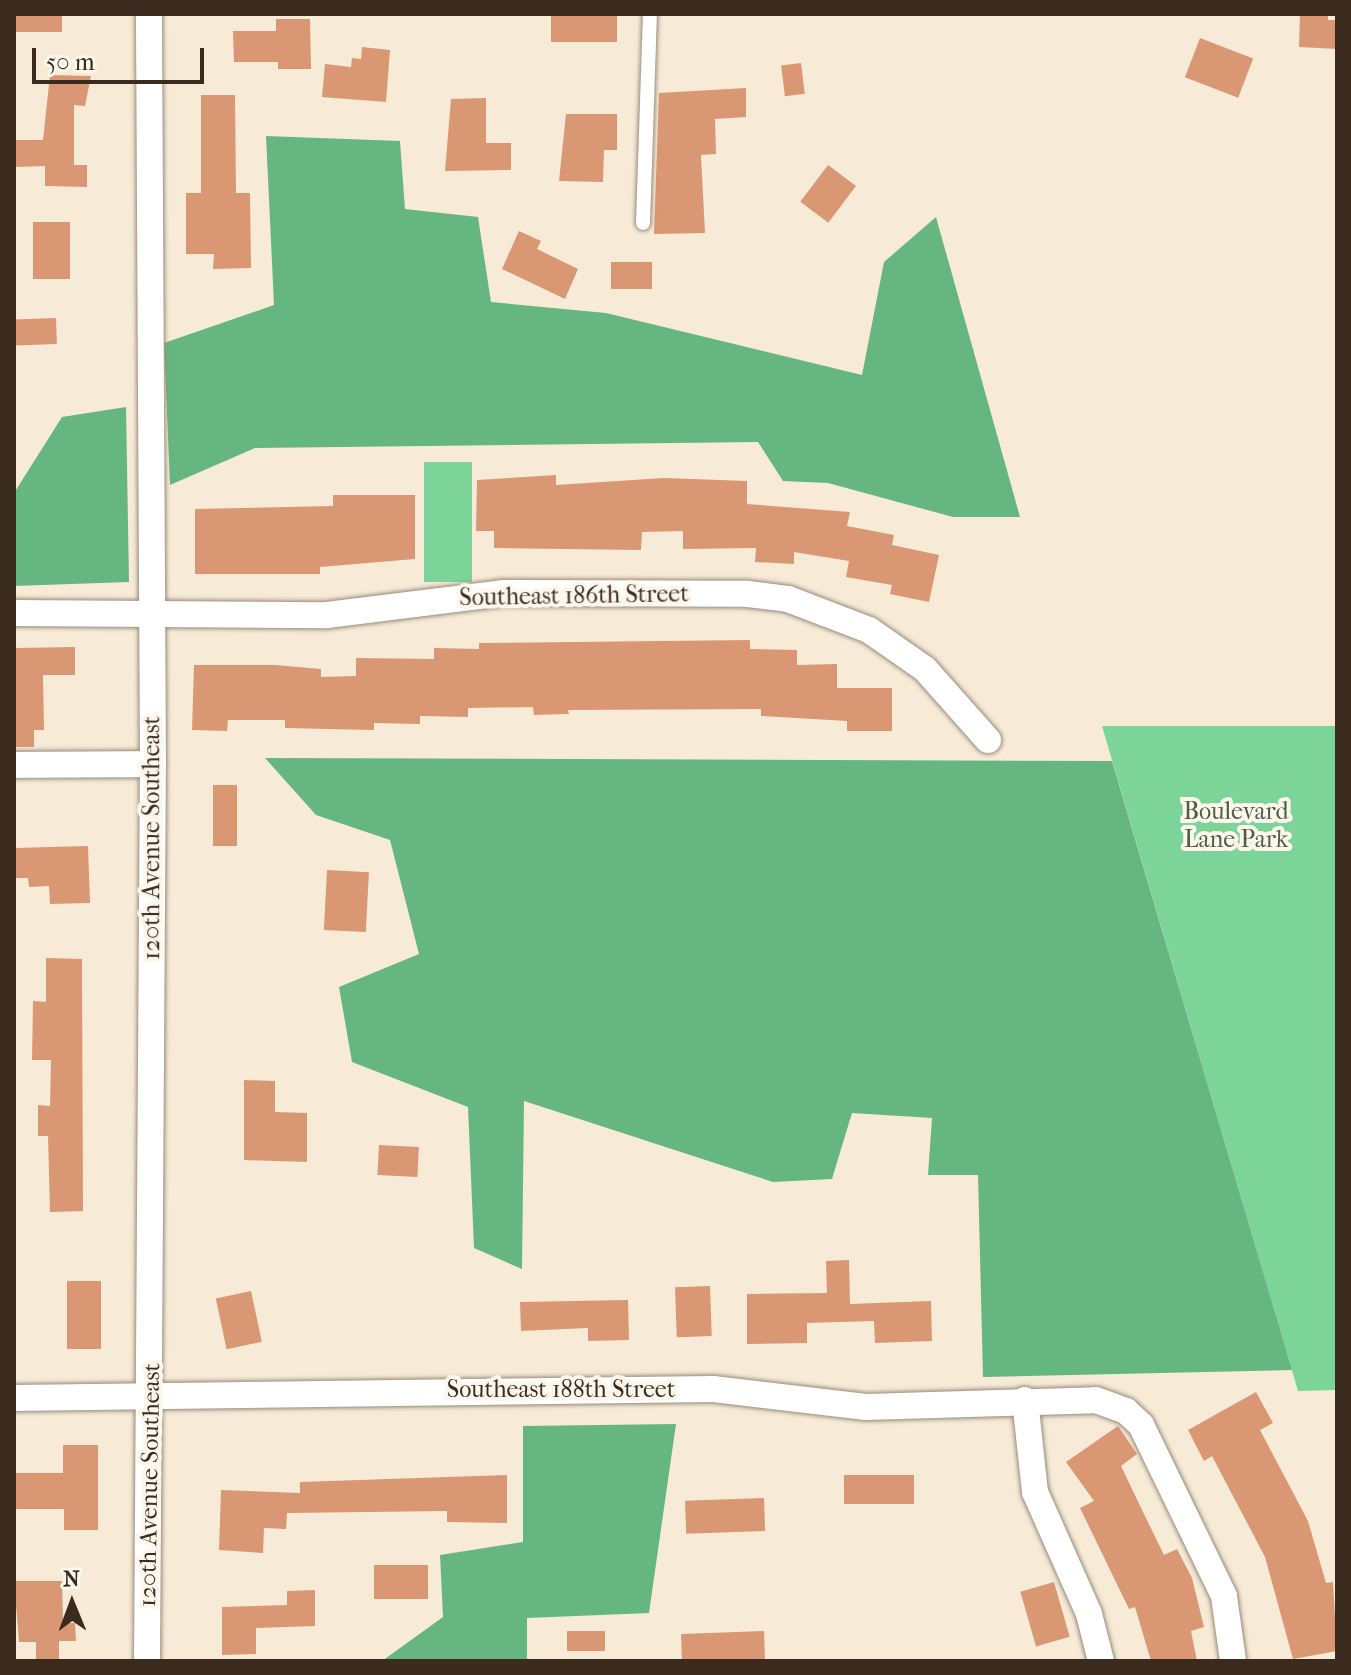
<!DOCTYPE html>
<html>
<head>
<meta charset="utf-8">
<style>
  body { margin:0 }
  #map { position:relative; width:1351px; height:1675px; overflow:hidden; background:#f7ebd7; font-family:"IM FELL French Canon",serif }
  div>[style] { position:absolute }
  .green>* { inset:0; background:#7dd499; transform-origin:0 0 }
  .forest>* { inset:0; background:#66b681 }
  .building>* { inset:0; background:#da9773; transform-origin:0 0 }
  .roads { filter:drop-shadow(0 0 2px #998a7a) drop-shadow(0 0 2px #998a7a) }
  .lane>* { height:14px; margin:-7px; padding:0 7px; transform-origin:7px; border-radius:7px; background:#fff }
  .street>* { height:26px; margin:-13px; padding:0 13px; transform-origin:13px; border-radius:13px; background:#fff }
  span { translate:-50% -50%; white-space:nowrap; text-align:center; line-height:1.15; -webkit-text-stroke:8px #fbf7ec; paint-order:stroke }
  .street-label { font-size:24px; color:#3b2a1e }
  .park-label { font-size:24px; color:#4f5d43 }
  .frame { position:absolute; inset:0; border:16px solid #3b2a1e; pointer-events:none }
  .north { position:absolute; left:32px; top:1563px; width:80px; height:80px; -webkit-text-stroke:6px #fbf7ec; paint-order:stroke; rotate:359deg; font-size:22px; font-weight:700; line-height:32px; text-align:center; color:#3b2a1e }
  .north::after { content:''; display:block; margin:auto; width:28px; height:36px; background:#3b2a1e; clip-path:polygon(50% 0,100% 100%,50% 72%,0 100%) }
  .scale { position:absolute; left:32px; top:48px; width:172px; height:36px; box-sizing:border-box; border:4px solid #3b2a1e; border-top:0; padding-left:10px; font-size:24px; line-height:28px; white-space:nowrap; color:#3b2a1e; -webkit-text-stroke:6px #fbf7ec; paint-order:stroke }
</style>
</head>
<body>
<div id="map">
  <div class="green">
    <i style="left:424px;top:462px;width:48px;height:120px"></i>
    <i style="clip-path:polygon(1102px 726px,1337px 726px,1337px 1390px,1298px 1391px)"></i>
  </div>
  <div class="forest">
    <i style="clip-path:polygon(266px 136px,400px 141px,405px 209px,478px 217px,491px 302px,606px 313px,862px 375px,884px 262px,936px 217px,1020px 517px,953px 517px,828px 483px,783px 481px,758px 442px,255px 448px,170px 485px,164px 343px,274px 305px)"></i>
    <i style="clip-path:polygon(126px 407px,129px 582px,14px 586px,14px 493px,62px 417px)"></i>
    <i style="clip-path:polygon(265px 758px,1112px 761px,1292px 1370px,983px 1377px,978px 1175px,928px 1175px,932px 1118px,852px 1113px,832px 1179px,773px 1182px,524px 1101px,522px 1269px,474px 1248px,468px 1107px,352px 1062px,339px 987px,419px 954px,390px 840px,316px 815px)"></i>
    <i style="clip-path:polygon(676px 1424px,649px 1613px,527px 1618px,527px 1661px,382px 1661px,443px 1617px,440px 1555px,523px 1542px,523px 1426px)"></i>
  </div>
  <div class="building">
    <i style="left:14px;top:14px;width:48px;height:18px"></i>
    <i style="left:551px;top:14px;width:66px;height:28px"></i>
    <i style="clip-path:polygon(1300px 14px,1328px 14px,1328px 20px,1337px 20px,1337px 49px,1299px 47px)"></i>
    <i style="clip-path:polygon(276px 19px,310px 19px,311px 69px,278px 69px,278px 62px,234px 62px,233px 31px,276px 31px)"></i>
    <i style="left:1200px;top:38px;width:57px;height:42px;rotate:21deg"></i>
    <i style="clip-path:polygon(362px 47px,390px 50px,386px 102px,322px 97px,325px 64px,351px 67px,352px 58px,361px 59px)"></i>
    <i style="left:801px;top:63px;width:31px;height:20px;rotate:83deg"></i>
    <i style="clip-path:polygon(50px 75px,91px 76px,85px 106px,74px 105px,74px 165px,87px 165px,87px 187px,45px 186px,45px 166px,14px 167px,14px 140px,43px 140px)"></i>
    <i style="clip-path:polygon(746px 88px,746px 117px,715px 119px,716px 154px,701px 155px,705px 233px,654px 234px,659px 93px)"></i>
    <i style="clip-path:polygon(201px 95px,235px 95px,236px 193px,250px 193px,251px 268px,213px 269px,214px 254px,186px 254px,186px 193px,201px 193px)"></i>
    <i style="clip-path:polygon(486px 98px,486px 143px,511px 143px,511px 170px,445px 171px,451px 99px)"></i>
    <i style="clip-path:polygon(566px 114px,617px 114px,617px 150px,604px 150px,603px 182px,559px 181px)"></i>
    <i style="left:828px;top:165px;width:35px;height:46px;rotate:37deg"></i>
    <i style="left:33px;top:222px;width:37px;height:57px"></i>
    <i style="clip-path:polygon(519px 231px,541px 241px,537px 249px,578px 269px,565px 299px,502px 269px)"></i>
    <i style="left:611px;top:262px;width:41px;height:27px"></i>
    <i style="left:56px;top:318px;width:26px;height:42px;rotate:88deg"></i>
    <i style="clip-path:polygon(556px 475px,556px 485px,664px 478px,747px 481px,747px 504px,850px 512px,847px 526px,894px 535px,892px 545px,939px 555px,929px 602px,890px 594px,892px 585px,846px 577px,849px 561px,794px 552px,794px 564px,755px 562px,756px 548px,683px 549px,683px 531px,642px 532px,641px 550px,494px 548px,494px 531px,476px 531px,477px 480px)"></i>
    <i style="clip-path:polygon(333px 495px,415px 495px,415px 559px,320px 567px,320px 574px,195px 574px,195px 509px,333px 506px)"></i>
    <i style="clip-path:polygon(750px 640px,750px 649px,797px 650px,797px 665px,837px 664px,837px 688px,892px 688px,892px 731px,847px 731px,847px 721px,761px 716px,761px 709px,568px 710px,569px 714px,534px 715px,533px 707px,468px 708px,468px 717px,420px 716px,420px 724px,374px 723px,374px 730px,285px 728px,285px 720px,228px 720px,227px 731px,192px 730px,194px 665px,275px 665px,321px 669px,321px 677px,356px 676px,356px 658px,434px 659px,434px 648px,479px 649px,479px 643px)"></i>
    <i style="clip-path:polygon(75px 647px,75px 675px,43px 675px,44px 730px,34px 730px,34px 747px,14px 747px,14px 648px)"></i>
    <i style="left:213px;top:785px;width:24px;height:61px"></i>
    <i style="clip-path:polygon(88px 846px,90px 903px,50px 904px,49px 886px,29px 887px,28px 878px,14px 878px,14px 848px)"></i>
    <i style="left:327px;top:870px;width:42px;height:60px;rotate:3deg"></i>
    <i style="clip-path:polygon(46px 958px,82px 959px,83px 1211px,50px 1212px,48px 1136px,38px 1136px,38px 1105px,50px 1106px,51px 1060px,32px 1060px,33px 1001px,46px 1002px)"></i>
    <i style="clip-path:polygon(244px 1080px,275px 1081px,275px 1112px,307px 1113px,307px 1162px,244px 1160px)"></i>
    <i style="left:379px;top:1145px;width:40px;height:30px;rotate:3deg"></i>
    <i style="clip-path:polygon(849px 1260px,850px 1304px,931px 1301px,932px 1341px,875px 1343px,874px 1321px,807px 1323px,807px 1343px,747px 1344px,747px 1294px,827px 1293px,826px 1261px)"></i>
    <i style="left:101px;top:1281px;width:68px;height:34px;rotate:90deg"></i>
    <i style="left:710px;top:1286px;width:50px;height:35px;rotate:88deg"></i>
    <i style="left:251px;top:1291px;width:52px;height:36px;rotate:78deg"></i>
    <i style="clip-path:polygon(628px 1300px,629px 1340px,588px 1341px,588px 1328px,521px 1331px,520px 1302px)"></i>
    <i style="clip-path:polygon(1256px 1392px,1273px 1423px,1260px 1430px,1308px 1521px,1326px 1583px,1333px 1582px,1337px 1651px,1293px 1659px,1265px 1557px,1212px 1456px,1204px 1461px,1188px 1430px)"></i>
    <i style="clip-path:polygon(1118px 1426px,1137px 1454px,1121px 1466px,1143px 1512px,1164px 1555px,1177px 1549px,1192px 1578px,1204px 1627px,1191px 1631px,1197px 1661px,1151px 1661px,1135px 1607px,1129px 1609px,1080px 1508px,1094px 1501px,1066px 1462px)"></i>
    <i style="clip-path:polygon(63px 1445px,98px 1445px,98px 1530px,64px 1530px,64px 1509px,14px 1509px,14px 1473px,63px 1473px)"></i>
    <i style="clip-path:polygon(507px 1475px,507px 1523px,447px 1522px,447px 1511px,287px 1513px,286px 1529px,264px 1528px,263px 1553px,219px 1550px,221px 1490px,300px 1493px,300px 1482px)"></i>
    <i style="left:914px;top:1475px;width:29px;height:70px;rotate:90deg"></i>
    <i style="left:764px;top:1498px;width:33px;height:79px;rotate:88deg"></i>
    <i style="left:428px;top:1565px;width:34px;height:54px;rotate:90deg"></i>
    <i style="clip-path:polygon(14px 1581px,62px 1581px,63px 1623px,75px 1623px,76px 1641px,59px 1641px,59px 1660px,36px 1660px,36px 1642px,19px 1642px)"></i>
    <i style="left:1054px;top:1582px;width:57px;height:35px;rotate:74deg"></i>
    <i style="clip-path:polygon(315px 1590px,315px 1626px,256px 1628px,256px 1654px,222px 1655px,222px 1607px,287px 1605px,287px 1591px)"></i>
    <i style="left:567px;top:1631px;width:38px;height:20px"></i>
    <i style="left:764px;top:1631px;width:30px;height:83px;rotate:88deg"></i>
  </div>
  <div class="roads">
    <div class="lane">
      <i style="left:643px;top:223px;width:209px;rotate:-88.1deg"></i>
    </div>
    <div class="street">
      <i style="left:14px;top:613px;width:313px;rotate:0.4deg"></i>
      <i style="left:327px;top:615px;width:177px;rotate:-7.1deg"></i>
      <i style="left:503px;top:593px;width:245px;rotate:0.2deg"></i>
      <i style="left:748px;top:594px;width:40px;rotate:7.1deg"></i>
      <i style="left:788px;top:599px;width:87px;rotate:20.9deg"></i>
      <i style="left:869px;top:630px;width:68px;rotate:34.9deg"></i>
      <i style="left:925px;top:669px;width:95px;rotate:48.4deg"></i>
      <i style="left:14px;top:765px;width:139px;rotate:-0.4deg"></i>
      <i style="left:14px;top:1398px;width:699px;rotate:-0.74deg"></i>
      <i style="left:713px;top:1389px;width:154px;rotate:6.7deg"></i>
      <i style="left:866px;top:1407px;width:230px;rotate:-1.7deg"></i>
      <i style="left:1096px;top:1400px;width:32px;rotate:20deg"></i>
      <i style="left:1126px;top:1411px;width:21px;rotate:43deg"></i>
      <i style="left:1141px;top:1425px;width:190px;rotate:64.1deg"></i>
      <i style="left:1224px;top:1596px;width:66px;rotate:82.1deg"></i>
      <i style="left:1025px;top:1400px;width:93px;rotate:83.8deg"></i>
      <i style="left:1035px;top:1492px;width:133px;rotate:66.1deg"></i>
      <i style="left:1089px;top:1614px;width:49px;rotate:75.7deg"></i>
      <i style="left:147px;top:1661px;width:897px;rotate:-89.62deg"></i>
      <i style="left:153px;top:764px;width:750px;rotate:-90.31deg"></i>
    </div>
  </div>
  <div class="street-label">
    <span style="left:574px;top:596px;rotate:-1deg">Southeast 186th Street</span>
    <span style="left:152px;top:838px;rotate:-90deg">120th Avenue Southeast</span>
    <span style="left:561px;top:1390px">Southeast 188th Street</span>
    <span style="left:150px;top:1485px;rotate:-89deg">120th Avenue Southeast</span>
  </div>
  <div class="park-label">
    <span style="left:1236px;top:826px">Boulevard<br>Lane Park</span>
  </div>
  <div class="frame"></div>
  <div class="north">N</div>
  <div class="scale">50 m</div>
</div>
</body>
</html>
